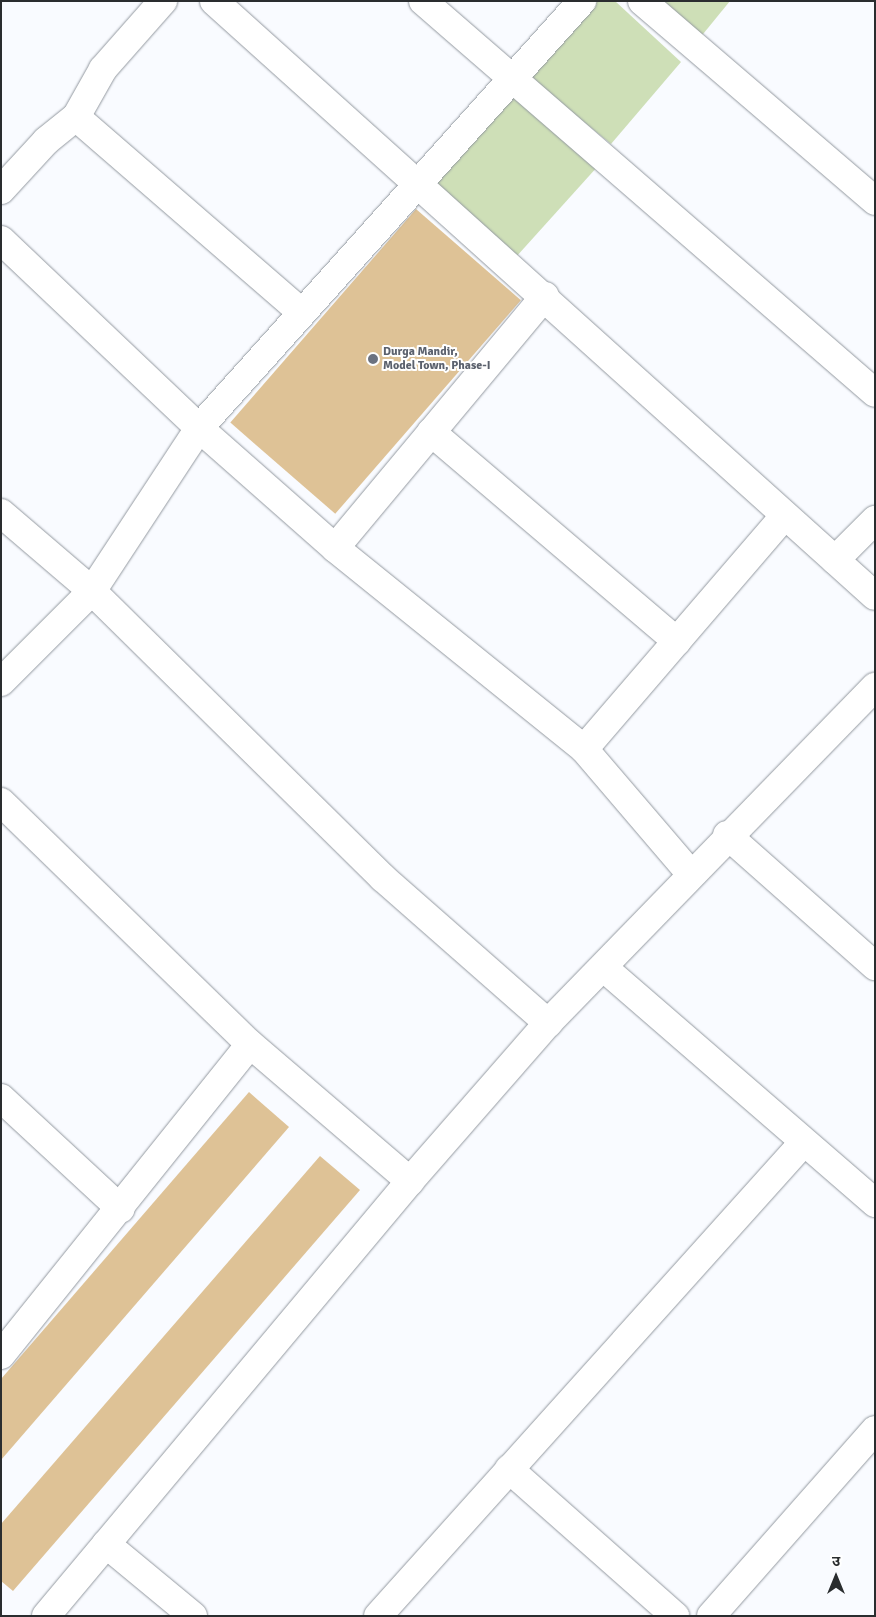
<!DOCTYPE html>
<html>
<head>
<meta charset="utf-8">
<style>
  body { margin:0 }
  #map { position:relative; width:876px; height:1617px; overflow:hidden; background:#f9fbff; font-family:Signika,"Noto Sans Devanagari",sans-serif }
  div>[style] { position:absolute }
  .green>* { inset:0; background:#cedfb7; transform-origin:0 0 }
  .building>* { inset:0; background:#dec296; transform-origin:0 0 }
  .roads { filter:drop-shadow(0 0 1px #9399a0) drop-shadow(0 0 1px #9399a0) }
  .street>* { height:28px; margin:-14px; padding:0 14px; transform-origin:14px; border-radius:14px; background:#fff }
  .dots>* { width:14px; height:14px; translate:-50% -50%; box-sizing:border-box; border:2px solid #fff; border-radius:50% }
  span { translate:-50% -50%; white-space:nowrap; text-align:center; line-height:1.15; -webkit-text-stroke:4px #fff; paint-order:stroke }
  .worship-label { font-size:12px; color:#5b616d; font-weight:700 }
  .left { translate:0 -50%; text-align:left }
  .frame { position:absolute; inset:0; border:2px solid #2a2d2f; pointer-events:none }
  .north { position:absolute; left:811px; top:1552px; width:50px; height:50px; -webkit-text-stroke:4px #fff; paint-order:stroke; rotate:0deg; font-size:14px; font-weight:700; line-height:20px; text-align:center; color:#2a2d2f }
  .north::after { content:''; display:block; margin:auto; width:18px; height:22px; background:#2a2d2f; clip-path:polygon(50% 0,100% 100%,50% 72%,0 100%) }
</style>
</head>
<body>
<div id="map">
  <div class="green">
    <i style="clip-path:polygon(593px 1px,615px 1px,681px 62px,611px 144px,527px 76px)"></i>
    <i style="clip-path:polygon(652px 1px,730px 1px,699px 39px)"></i>
    <i style="left:513px;top:78px;width:122px;height:148px;rotate:42deg"></i>
  </div>
  <div class="building">
    <i style="left:416px;top:209px;width:139px;height:283px;rotate:41deg"></i>
    <i style="clip-path:polygon(249px 1092px,289px 1127px,1px 1460px,1px 1379px)"></i>
    <i style="clip-path:polygon(320px 1156px,360px 1190px,13px 1591px,1px 1581px,1px 1524px)"></i>
  </div>
  <div class="roads">
    <div class="street">
      <i style="left:214px;top:1px;width:889px;rotate:41.99deg"></i>
      <i style="left:423px;top:1px;width:598px;rotate:40.93deg"></i>
      <i style="left:642px;top:1px;width:307px;rotate:40.6deg"></i>
      <i style="left:76px;top:117px;width:299px;rotate:40.9deg"></i>
      <i style="left:1px;top:190px;width:67px;rotate:-47.4deg"></i>
      <i style="left:46px;top:141px;width:38px;rotate:-39deg"></i>
      <i style="left:76px;top:117px;width:55px;rotate:-60.6deg"></i>
      <i style="left:103px;top:69px;width:91px;rotate:-48.6deg"></i>
      <i style="left:1px;top:240px;width:273px;rotate:43.5deg"></i>
      <i style="left:199px;top:428px;width:181px;rotate:41.4deg"></i>
      <i style="left:335px;top:548px;width:320px;rotate:38.9deg"></i>
      <i style="left:584px;top:749px;width:163px;rotate:49.5deg"></i>
      <i style="left:431px;top:432px;width:323px;rotate:40.4deg"></i>
      <i style="left:1px;top:513px;width:120px;rotate:40.6deg"></i>
      <i style="left:92px;top:591px;width:409px;rotate:44.6deg"></i>
      <i style="left:383px;top:878px;width:220px;rotate:41.3deg"></i>
      <i style="left:335px;top:548px;width:328px;rotate:-50.2deg"></i>
      <i style="left:835px;top:560px;width:57px;rotate:-45deg"></i>
      <i style="left:1px;top:682px;width:129px;rotate:-45deg"></i>
      <i style="left:92px;top:591px;width:195px;rotate:-56.7deg"></i>
      <i style="left:199px;top:428px;width:574px;rotate:-48.11deg"></i>
      <i style="left:584px;top:749px;width:308px;rotate:-49.3deg"></i>
      <i style="left:1px;top:802px;width:347px;rotate:44.2deg"></i>
      <i style="left:250px;top:1044px;width:211px;rotate:40.6deg"></i>
      <i style="left:727px;top:835px;width:198px;rotate:41.5deg"></i>
      <i style="left:604px;top:968px;width:359px;rotate:40.9deg"></i>
      <i style="left:1px;top:1098px;width:163px;rotate:42.8deg"></i>
      <i style="left:1px;top:1355px;width:398px;rotate:-51.3deg"></i>
      <i style="left:509px;top:1469px;width:222px;rotate:41.5deg"></i>
      <i style="left:106px;top:1544px;width:113px;rotate:39.6deg"></i>
      <i style="left:46px;top:1616px;width:567px;rotate:-50.08deg"></i>
      <i style="left:410px;top:1181px;width:210px;rotate:-48.9deg"></i>
      <i style="left:548px;top:1023px;width:469px;rotate:-45.8deg"></i>
      <i style="left:378px;top:1616px;width:636px;rotate:-48.06deg"></i>
      <i style="left:711px;top:1616px;width:248px;rotate:-48.6deg"></i>
    </div>
  </div>
  <div class="dots">
    <i style="left:373px;top:359px;background:#6b7280"></i>
  </div>
  <div class="worship-label">
    <span class="left" style="left:383px;top:359px">Durga Mandir,<br>Model Town, Phase-I</span>
  </div>
  <div class="frame"></div>
  <div class="north">उ</div>
</div>
</body>
</html>
